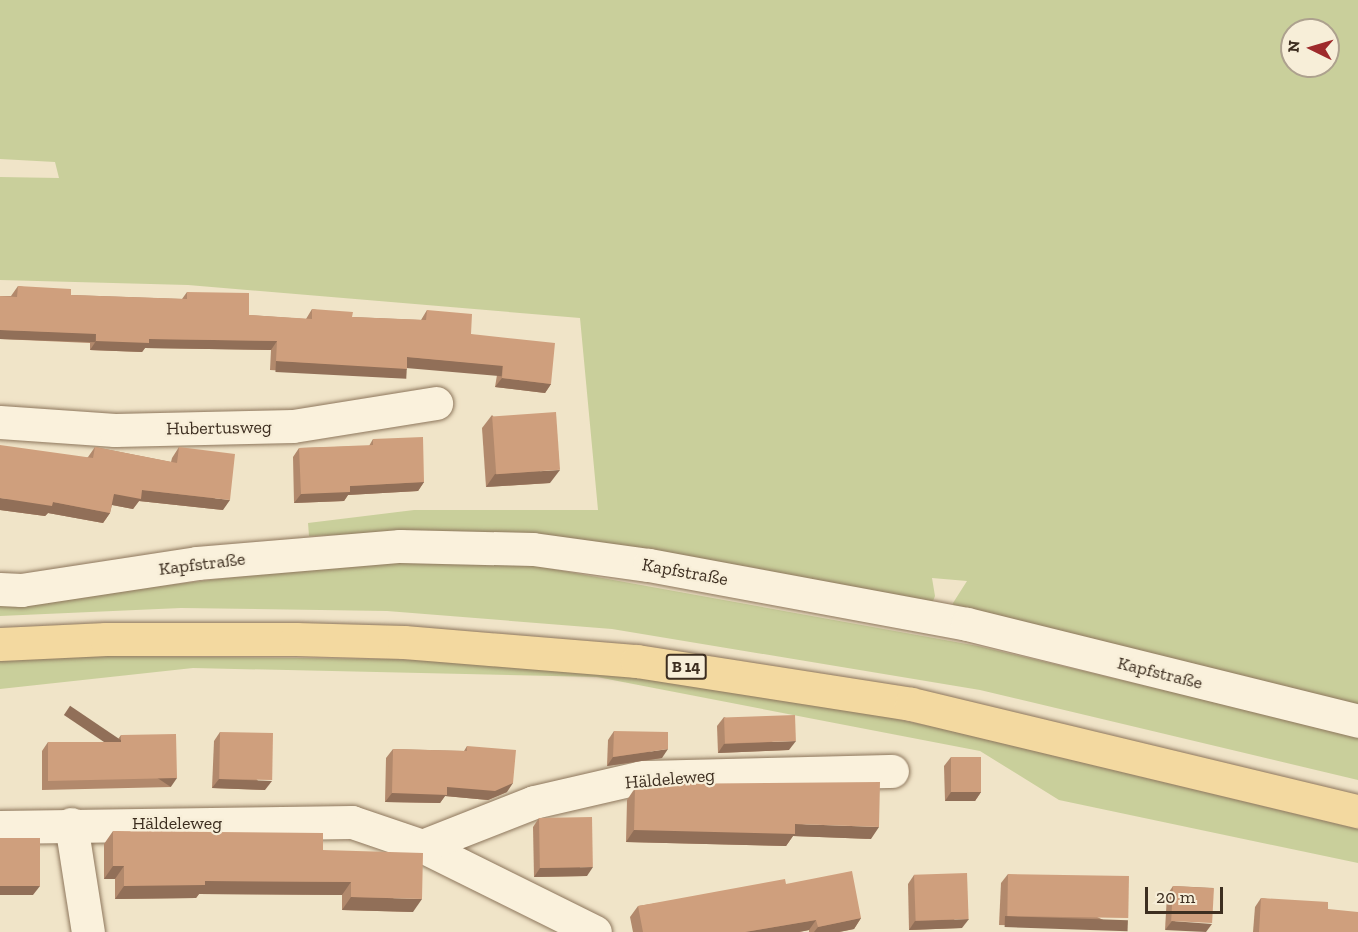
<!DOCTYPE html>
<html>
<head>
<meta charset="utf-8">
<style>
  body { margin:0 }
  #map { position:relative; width:1358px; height:932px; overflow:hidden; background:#f0e4c8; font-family:"Zilla Slab",serif }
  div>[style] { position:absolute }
  .green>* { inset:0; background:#c9cf9b }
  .roads { filter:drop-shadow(0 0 2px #8d765c) drop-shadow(0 0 2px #8d765c) }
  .minor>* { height:33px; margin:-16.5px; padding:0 16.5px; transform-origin:16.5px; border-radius:16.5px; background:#faf1dc }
  .major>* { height:33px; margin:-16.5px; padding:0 16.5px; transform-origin:16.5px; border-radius:16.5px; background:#f3d9a0 }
  .wall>* { inset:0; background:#b2896c }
  .shaded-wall>* { inset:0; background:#916f58; transform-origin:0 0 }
  .building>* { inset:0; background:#cf9f7d; transform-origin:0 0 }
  span { translate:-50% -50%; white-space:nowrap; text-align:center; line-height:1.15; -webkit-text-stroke:4.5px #f7eed8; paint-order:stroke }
  .shield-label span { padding:2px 4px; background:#f7eed8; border:2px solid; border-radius:4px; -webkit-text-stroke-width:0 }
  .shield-label { font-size:16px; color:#3d2e20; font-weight:700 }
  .street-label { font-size:18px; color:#3d2e20 }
  .north { position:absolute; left:1280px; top:18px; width:60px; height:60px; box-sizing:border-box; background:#f7eed8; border:2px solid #ada18e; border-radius:50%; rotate:275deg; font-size:16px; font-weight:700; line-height:24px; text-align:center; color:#3d2e20 }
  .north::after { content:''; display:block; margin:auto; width:21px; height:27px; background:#9e2a2b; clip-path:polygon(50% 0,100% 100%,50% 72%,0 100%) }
  .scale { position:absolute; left:1145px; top:887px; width:78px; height:27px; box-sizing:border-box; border:3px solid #3d2e20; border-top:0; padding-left:8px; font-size:18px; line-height:21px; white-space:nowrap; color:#3d2e20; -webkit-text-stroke:4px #f7eed8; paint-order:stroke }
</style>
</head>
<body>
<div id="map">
  <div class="green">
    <i style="clip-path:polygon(evenodd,0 0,1358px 0,1358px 708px,955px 612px,953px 603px,967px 581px,932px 578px,935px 596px,931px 606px,750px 567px,529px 537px,391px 533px,309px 536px,308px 523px,414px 510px,598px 510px,580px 318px,188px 285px,0 280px,0 177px,59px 178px,55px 162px,0 159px,0 0,1292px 30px,1328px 30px,1328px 66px,1292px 66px,1292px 30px)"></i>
    <i style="clip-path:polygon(385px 559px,536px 566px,978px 646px,1358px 736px,1358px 780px,980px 690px,612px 629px,387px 611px,181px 608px,0 616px,0 605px)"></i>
    <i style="clip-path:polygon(108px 656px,389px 659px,587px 667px,731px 684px,939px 728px,1358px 829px,1358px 863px,1059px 800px,980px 751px,597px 677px,193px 668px,0 689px,0 661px)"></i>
  </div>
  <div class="roads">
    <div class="minor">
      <i style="left:0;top:422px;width:115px;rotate:4deg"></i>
      <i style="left:115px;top:430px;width:178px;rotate:-1.3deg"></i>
      <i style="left:293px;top:426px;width:145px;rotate:-9.1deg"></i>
      <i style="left:0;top:589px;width:21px;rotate:3deg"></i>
      <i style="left:21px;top:590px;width:178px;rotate:-8.7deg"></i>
      <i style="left:197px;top:563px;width:204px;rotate:-4.8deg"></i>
      <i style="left:400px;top:546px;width:133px;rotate:1.3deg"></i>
      <i style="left:533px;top:549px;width:117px;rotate:7.9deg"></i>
      <i style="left:649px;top:565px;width:323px;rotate:10.5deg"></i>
      <i style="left:967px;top:624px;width:403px;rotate:13.9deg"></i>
      <i style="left:71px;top:824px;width:109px;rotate:81.1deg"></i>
      <i style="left:0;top:827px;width:352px;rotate:-0.8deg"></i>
      <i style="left:352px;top:822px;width:74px;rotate:18.9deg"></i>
      <i style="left:422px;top:846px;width:193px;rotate:26.4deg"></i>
      <i style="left:422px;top:846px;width:120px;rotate:-21.4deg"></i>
      <i style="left:534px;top:802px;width:111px;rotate:-13deg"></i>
      <i style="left:642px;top:777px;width:250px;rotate:-1.4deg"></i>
    </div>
    <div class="major">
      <i style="left:0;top:644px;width:106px;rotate:-2.7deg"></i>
      <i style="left:106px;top:639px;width:190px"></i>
      <i style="left:296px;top:639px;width:108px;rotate:1.6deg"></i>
      <i style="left:404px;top:642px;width:234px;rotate:4.7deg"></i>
      <i style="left:637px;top:661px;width:277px;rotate:8.9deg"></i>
      <i style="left:911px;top:704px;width:460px;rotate:13.5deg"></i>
    </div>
  </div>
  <div class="wall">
    <i style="clip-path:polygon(18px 286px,71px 295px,182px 299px,187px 292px,249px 315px,306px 319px,312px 309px,352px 317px,421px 320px,427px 310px,471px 334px,551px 384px,545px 393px,495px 387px,497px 375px,407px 367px,407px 369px,400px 378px,270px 370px,271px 350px,145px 348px,142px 352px,90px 350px,90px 343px,0 339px,0 296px,11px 296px)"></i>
    <i style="clip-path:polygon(492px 415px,550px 483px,486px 487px,482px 428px)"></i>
    <i style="clip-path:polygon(373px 439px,424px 482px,418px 491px,348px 495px,344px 501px,294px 503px,293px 457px,299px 448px,369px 446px)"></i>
    <i style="clip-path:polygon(95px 447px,171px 462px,172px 458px,179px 447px,223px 510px,139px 501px,133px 509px,112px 505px,110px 513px,103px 523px,48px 513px,45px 516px,0 510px,88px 457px)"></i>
    <i style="clip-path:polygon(724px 717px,789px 750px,718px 753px,717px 726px)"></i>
    <i style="clip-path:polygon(614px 731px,662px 758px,607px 766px,608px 740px)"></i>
    <i style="clip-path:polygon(220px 732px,265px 790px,212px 788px,214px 741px)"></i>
    <i style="clip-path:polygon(121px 735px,171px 787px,42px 790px,42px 751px,48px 742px,116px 742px)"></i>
    <i style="clip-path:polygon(467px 746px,507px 792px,488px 800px,445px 796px,440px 803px,385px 802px,386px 758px,393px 749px,464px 751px)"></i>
    <i style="clip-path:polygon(951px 757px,981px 792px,975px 801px,945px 801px,944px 766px)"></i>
    <i style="clip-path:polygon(635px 788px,871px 839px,793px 836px,786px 846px,626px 842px,627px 800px)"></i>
    <i style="clip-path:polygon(539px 818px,587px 876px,534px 877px,533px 827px)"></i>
    <i style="clip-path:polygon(113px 831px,323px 850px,413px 912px,342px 910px,342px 895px,199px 894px,196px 898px,115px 899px,115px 879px,104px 879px,104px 844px)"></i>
    <i style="clip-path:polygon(1008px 874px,1122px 929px,999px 925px,1001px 883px)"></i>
    <i style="clip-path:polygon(914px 875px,962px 928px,909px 930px,908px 884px)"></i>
    <i style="clip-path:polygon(786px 884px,861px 918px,854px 929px,839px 932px,809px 932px,809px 930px,799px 932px,633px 932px,630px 917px,638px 906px)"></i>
    <i style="clip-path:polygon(1173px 886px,1214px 888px,1165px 930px,1167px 895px)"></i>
    <i style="clip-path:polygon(1261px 898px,1328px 909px,1358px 932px,1253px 932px,1255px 907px)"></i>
  </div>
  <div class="shaded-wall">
    <i style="left:0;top:330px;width:96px;height:9px;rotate:2deg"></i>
    <i style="clip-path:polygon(149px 339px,277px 341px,271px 350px,145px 348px,142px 352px,90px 350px,96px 341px)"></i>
    <i style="left:407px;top:357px;width:96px;height:11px;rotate:5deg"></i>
    <i style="left:276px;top:361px;width:131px;height:11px;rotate:3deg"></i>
    <i style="clip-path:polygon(502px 378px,551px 384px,545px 393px,495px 387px)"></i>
    <i style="clip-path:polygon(560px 470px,550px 483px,486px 487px,495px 474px)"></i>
    <i style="clip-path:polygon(424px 482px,418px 491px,348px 495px,344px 501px,294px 503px,301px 494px,350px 486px)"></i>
    <i style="clip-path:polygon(142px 490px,230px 500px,223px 510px,139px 501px,133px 509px,107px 504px,114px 494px)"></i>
    <i style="clip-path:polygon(0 498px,53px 502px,110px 513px,103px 523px,48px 513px,45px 516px,0 510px)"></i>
    <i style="clip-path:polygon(796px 741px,789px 750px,718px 753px,724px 744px)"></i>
    <i style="clip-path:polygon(668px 749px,662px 758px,607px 766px,613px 757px)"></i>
    <i style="left:177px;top:778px;width:11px;height:129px;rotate:124deg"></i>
    <i style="clip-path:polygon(219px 779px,272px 781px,265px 790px,212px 788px)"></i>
    <i style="clip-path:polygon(513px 783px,507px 792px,488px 800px,445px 796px,440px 803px,385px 802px,392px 793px,447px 787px)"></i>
    <i style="clip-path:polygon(951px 792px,981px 792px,975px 801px,945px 801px)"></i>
    <i style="clip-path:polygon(795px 824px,879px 827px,871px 839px,793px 836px,786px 846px,626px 842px,634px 830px)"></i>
    <i style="clip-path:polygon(113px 866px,124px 866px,115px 879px,104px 879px)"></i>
    <i style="clip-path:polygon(593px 867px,587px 876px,534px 877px,540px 868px)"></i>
    <i style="clip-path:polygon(205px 881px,351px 882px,342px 895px,199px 894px,196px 898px,115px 899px,124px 886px)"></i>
    <i style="clip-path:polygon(0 886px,40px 886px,33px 895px,0 895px)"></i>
    <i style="clip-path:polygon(351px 897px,422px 899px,413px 912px,342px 910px)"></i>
    <i style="left:1005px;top:916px;width:123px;height:11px;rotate:2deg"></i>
    <i style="clip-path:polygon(861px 918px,854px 929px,839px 932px,814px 932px,818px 927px)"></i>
    <i style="clip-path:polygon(969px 919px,962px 928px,909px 930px,915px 921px)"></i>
    <i style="clip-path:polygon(816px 920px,809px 930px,799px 932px,745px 932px)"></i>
    <i style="clip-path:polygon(1172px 921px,1212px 924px,1206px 932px,1165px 930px)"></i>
  </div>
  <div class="building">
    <i style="clip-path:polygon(18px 286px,71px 289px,71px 295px,187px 299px,187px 292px,249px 293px,249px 315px,312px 319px,312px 309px,353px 312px,352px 317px,426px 320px,427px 310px,472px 314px,471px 334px,555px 343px,551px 384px,502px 378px,503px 366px,407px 357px,407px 369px,276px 361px,277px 341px,149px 339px,149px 343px,96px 341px,96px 334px,0 330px,0 296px,17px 297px)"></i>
    <i style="left:556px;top:412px;width:58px;height:64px;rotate:86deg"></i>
    <i style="clip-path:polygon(423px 437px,424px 482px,350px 486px,350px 492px,301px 494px,299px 448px,373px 445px,373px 439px)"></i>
    <i style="clip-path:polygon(0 445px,93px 458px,95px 447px,177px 463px,179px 447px,235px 454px,230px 500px,142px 490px,141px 499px,114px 494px,110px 513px,53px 502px,52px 506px,0 498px)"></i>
    <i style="left:795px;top:715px;width:26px;height:71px;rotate:88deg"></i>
    <i style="clip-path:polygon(614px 731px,668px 732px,668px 749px,613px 757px)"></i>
    <i style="left:220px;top:732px;width:53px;height:47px;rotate:1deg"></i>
    <i style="clip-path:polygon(176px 734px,177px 778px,48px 781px,48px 742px,121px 742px,121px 735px)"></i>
    <i style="clip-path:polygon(467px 746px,516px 750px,513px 783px,495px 791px,447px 787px,447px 795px,392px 793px,393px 749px,467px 751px)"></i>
    <i style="left:951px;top:757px;width:30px;height:35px"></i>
    <i style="clip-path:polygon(880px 782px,879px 827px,795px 824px,795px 834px,634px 830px,635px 788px,653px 784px)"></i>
    <i style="left:592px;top:817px;width:50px;height:53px;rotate:89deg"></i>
    <i style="clip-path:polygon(113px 831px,323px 833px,323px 850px,423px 853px,422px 899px,351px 897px,351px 882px,205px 881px,205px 885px,124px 886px,124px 866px,113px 866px)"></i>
    <i style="left:0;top:838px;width:40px;height:48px"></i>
    <i style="clip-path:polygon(852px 871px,861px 918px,818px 927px,816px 920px,745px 932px,643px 932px,638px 906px,785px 879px,786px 884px)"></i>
    <i style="left:967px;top:873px;width:46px;height:53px;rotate:88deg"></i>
    <i style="left:1008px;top:874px;width:121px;height:42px;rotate:1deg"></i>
    <i style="left:1173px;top:886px;width:41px;height:35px;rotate:3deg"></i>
    <i style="clip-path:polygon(1261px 898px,1328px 902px,1328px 909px,1358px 912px,1358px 932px,1259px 932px)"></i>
  </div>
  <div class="shield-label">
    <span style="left:686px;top:667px">B 14</span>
  </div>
  <div class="street-label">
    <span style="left:219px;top:428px;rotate:-1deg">Hubertusweg</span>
    <span style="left:202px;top:564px;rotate:-7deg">Kapfstraße</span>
    <span style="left:685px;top:572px;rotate:10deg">Kapfstraße</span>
    <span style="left:1160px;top:673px;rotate:14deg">Kapfstraße</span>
    <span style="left:670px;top:779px;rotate:-5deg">Häldeleweg</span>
    <span style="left:177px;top:823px">Häldeleweg</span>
  </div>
  <div class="north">N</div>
  <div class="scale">20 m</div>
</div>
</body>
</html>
